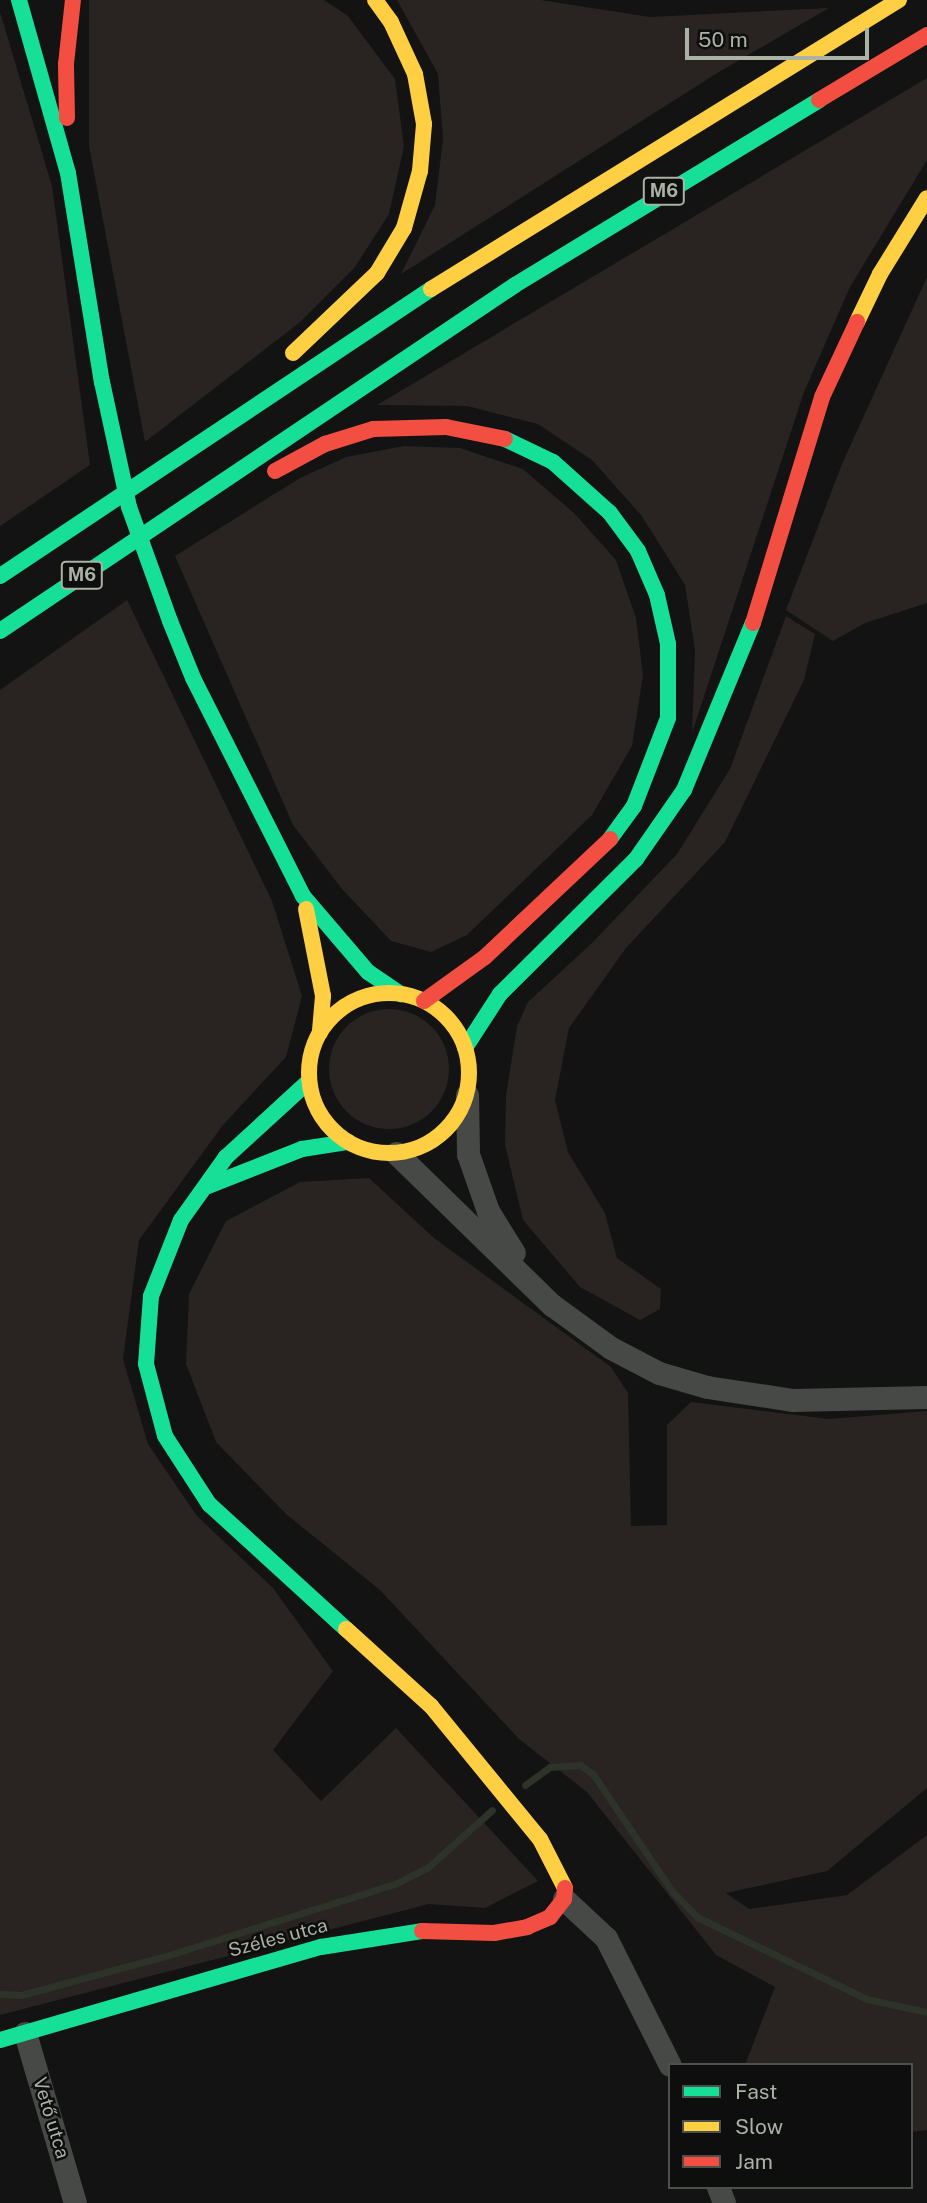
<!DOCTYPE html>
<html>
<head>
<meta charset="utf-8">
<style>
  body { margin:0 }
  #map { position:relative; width:927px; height:2203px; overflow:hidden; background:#121312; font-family:"Public Sans",sans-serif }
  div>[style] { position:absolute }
  .green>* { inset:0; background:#292322 }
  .round { border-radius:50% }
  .stream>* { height:7px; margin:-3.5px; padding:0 3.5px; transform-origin:3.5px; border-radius:3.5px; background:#2d3328 }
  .street>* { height:23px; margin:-11.5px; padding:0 11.5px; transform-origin:11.5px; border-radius:11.5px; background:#464945 }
  .fast>* { height:16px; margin:-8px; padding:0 8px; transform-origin:8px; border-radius:8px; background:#16e098 }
  .slow>* { height:16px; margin:-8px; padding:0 8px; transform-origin:8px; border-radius:8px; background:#ffcf43 }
  .slow>.ring { margin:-8px; padding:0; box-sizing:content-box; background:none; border:16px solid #ffcf43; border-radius:50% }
  .jam>* { height:16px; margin:-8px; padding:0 8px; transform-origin:8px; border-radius:8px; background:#f24e42 }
  .fast-bridge>* { height:16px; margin:-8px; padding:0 8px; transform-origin:8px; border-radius:8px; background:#16e098 }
  span { translate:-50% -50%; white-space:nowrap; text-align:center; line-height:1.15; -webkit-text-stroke:5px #0d0e0d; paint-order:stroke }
  .shield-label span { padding:2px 5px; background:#0d0e0d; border:2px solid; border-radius:5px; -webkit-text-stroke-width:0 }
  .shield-label { font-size:18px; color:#a9b2a5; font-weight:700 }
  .street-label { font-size:19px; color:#a9b2a5 }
  .legend { position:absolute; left:668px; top:2063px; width:245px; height:126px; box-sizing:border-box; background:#0d0e0d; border:2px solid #4b504a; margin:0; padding:9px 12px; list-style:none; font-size:21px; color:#a9b2a5 }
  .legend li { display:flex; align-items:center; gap:14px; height:35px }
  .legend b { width:35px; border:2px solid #4b504a }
  .scale { position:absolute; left:685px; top:28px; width:184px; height:32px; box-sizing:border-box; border:4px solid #a9b2a5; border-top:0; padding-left:9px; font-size:21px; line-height:24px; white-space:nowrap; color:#a9b2a5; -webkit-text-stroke:5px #0d0e0d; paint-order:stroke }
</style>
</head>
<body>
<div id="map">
  <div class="green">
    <i style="clip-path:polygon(89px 0,324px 0,348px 16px,395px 79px,404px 146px,389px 214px,355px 267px,299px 323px,145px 442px,89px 146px)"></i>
    <i style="clip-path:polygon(397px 0,541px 0,650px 17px,829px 8px,714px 75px,401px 274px,435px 205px,443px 139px,438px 74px)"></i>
    <i style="clip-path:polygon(0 12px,52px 186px,90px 465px,0 526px)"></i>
    <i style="clip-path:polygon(927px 78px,927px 160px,850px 287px,804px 392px,692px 733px,695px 650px,685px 585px,641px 515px,592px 460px,538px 424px,467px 406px,377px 405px)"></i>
    <i style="clip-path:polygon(927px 277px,927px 603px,865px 623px,833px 641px,786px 610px,842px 464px)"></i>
    <i style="clip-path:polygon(404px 446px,460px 448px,523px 469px,574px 513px,616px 560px,636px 618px,643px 675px,632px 746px,592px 815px,467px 935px,431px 952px,391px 941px,342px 889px,293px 825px,175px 556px,300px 478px,346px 457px)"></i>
    <i style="clip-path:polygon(127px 600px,272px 901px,302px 996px,286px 1057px,223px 1125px,139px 1240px,123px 1359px,148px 1444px,197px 1516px,273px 1588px,333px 1671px,273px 1750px,321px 1801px,396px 1728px,538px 1881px,485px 1908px,429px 1904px,0 2015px,0 690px)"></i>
    <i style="clip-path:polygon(786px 616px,815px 634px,804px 680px,725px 842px,626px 948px,569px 1028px,555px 1100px,568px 1152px,605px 1213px,617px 1258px,661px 1289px,660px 1309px,640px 1320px,580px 1287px,523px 1220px,505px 1145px,506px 1095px,517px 1026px,528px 1002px,592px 943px,677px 854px,730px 769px)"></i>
    <i class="round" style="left:329px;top:1009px;width:120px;height:120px"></i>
    <i style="clip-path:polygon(369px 1178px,434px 1238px,611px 1367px,628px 1393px,631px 1526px,667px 1525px,667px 1425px,691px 1402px,829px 1419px,927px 1411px,927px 1788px,827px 1871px,726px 1893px,749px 1909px,847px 1895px,927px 1835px,927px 2130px,911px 2132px,911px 2065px,745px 2065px,775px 1987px,716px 1955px,587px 1792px,519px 1739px,380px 1590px,286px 1514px,216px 1442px,186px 1364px,189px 1294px,226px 1221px,300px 1182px)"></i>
  </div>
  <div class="stream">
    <i style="left:525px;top:1785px;width:31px;rotate:-36deg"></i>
    <i style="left:550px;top:1767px;width:30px;rotate:-4deg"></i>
    <i style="left:580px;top:1765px;width:16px;rotate:35deg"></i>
    <i style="left:593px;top:1774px;width:141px;rotate:56deg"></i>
    <i style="left:672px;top:1891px;width:36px;rotate:46deg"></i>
    <i style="left:697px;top:1917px;width:189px;rotate:25.8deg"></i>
    <i style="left:867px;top:1999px;width:61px;rotate:12.2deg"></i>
    <i style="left:0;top:1994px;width:21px;rotate:3deg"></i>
    <i style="left:21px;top:1995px;width:153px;rotate:-15.1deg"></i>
    <i style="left:169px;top:1955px;width:239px;rotate:-17.5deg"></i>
    <i style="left:397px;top:1883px;width:34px;rotate:-27deg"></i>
    <i style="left:427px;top:1868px;width:87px;rotate:-41.7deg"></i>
  </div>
  <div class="street">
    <i style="left:467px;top:1095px;width:59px;rotate:89deg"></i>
    <i style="left:468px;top:1154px;width:60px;rotate:70.7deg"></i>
    <i style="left:488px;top:1211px;width:49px;rotate:58.2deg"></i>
    <i style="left:396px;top:1153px;width:218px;rotate:44.3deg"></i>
    <i style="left:552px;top:1305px;width:73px;rotate:36.1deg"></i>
    <i style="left:611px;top:1348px;width:54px;rotate:27.5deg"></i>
    <i style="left:659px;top:1373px;width:50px;rotate:16.3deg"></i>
    <i style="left:707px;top:1387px;width:87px;rotate:8.6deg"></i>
    <i style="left:793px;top:1400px;width:134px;rotate:-1.3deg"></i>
    <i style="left:564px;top:1899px;width:57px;rotate:42.9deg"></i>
    <i style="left:606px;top:1938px;width:142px;rotate:63.3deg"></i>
    <i style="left:25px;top:2033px;width:177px;rotate:73.6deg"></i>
    <i style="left:718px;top:2187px;width:17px;rotate:69deg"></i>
  </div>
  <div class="fast">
    <i style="left:19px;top:0;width:180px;rotate:74.2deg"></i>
    <i style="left:68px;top:173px;width:212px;rotate:80.8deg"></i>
    <i style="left:505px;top:439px;width:53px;rotate:25.6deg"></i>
    <i style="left:553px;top:462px;width:76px;rotate:41.8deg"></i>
    <i style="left:610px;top:513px;width:47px;rotate:53.6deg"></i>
    <i style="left:638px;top:551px;width:48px;rotate:66.6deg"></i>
    <i style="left:657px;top:595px;width:50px;rotate:77.3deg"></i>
    <i style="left:668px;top:644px;width:74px;rotate:90deg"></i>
    <i style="left:668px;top:718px;width:94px;rotate:111.1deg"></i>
    <i style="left:634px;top:806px;width:41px;rotate:126deg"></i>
    <i style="left:0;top:576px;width:518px;rotate:-33.66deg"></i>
    <i style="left:170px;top:621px;width:61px;rotate:68deg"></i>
    <i style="left:193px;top:678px;width:244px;rotate:63.2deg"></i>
    <i style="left:303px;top:896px;width:100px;rotate:49.5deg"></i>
    <i style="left:368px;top:972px;width:40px;rotate:34deg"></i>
    <i style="left:0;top:631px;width:620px;rotate:-33.89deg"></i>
    <i style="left:515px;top:285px;width:356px;rotate:-31.3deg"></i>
    <i style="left:465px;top:1048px;width:64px;rotate:-57.1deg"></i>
    <i style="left:500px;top:994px;width:192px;rotate:-44.8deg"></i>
    <i style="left:636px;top:859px;width:84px;rotate:-55.2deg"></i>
    <i style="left:684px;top:790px;width:181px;rotate:-67.6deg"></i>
    <i style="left:309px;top:1081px;width:113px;rotate:137.5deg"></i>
    <i style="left:226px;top:1157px;width:77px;rotate:125.5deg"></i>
    <i style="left:181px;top:1220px;width:82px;rotate:111.5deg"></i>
    <i style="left:151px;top:1296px;width:68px;rotate:94.2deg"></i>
    <i style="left:146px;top:1364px;width:74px;rotate:75.2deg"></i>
    <i style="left:165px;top:1436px;width:81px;rotate:57.1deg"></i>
    <i style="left:209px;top:1504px;width:185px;rotate:42.4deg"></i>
    <i style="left:208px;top:1186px;width:101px;rotate:-21.5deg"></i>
    <i style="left:302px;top:1149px;width:47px;rotate:-8.7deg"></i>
    <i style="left:0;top:2040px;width:334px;rotate:-16.2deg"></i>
    <i style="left:321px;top:1947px;width:102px;rotate:-9deg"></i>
  </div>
  <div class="slow">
    <i style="left:431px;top:289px;width:550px;rotate:-31.7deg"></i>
    <i style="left:857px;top:322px;width:53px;rotate:-64.4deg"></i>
    <i style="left:880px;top:274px;width:89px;rotate:-58.3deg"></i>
    <i style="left:293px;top:353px;width:116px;rotate:-43.6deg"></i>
    <i style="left:377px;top:273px;width:52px;rotate:-59deg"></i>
    <i style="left:404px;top:228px;width:59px;rotate:-74.3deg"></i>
    <i style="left:420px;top:171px;width:47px;rotate:-85.1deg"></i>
    <i style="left:424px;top:124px;width:51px;rotate:-100.2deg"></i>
    <i style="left:415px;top:74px;width:57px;rotate:-114.8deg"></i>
    <i style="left:391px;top:22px;width:27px;rotate:-126deg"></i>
    <i style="left:306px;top:909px;width:89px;rotate:78.9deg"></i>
    <i style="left:323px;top:996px;width:37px;rotate:95deg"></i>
    <i class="ring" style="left:309px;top:993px;width:144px;height:144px"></i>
    <i style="left:346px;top:1629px;width:115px;rotate:42.2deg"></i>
    <i style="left:431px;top:1706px;width:172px;rotate:50.7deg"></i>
    <i style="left:540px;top:1839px;width:55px;rotate:63deg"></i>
  </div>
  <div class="jam">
    <i style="left:819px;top:100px;width:126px;rotate:-31deg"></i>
    <i style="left:67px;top:118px;width:54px;rotate:-91.1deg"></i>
    <i style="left:66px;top:64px;width:64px;rotate:-83.8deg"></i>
    <i style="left:275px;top:471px;width:57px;rotate:-28.4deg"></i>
    <i style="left:325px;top:444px;width:50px;rotate:-17.4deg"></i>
    <i style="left:373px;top:429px;width:73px;rotate:-1.6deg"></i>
    <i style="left:446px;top:427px;width:60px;rotate:11.5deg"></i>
    <i style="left:753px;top:623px;width:236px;rotate:-73deg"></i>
    <i style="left:822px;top:397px;width:83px;rotate:-65deg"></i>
    <i style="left:424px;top:1001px;width:75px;rotate:-35.8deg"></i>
    <i style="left:485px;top:957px;width:172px;rotate:-43.3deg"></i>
    <i style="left:422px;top:1931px;width:72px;rotate:1.6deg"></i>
    <i style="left:494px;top:1933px;width:34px;rotate:-10deg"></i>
    <i style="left:527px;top:1927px;width:25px;rotate:-23deg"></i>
    <i style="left:550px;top:1917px;width:23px;rotate:-52deg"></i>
    <i style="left:564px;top:1899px;width:11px;rotate:-85deg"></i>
  </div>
  <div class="fast-bridge">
    <i style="left:102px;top:382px;width:128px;rotate:77.8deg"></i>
    <i style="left:129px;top:507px;width:121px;rotate:70.2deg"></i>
  </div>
  <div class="shield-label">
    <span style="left:664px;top:191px">M6</span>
    <span style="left:82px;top:575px">M6</span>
  </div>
  <div class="street-label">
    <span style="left:278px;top:1938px;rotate:-15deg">Széles utca</span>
    <span style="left:51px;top:2118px;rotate:73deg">Vető utca</span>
  </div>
  <ul class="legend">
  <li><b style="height:9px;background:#16e098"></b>Fast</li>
  <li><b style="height:9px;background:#ffcf43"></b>Slow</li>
  <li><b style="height:9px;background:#f24e42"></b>Jam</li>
  </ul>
  <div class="scale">50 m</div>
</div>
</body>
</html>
